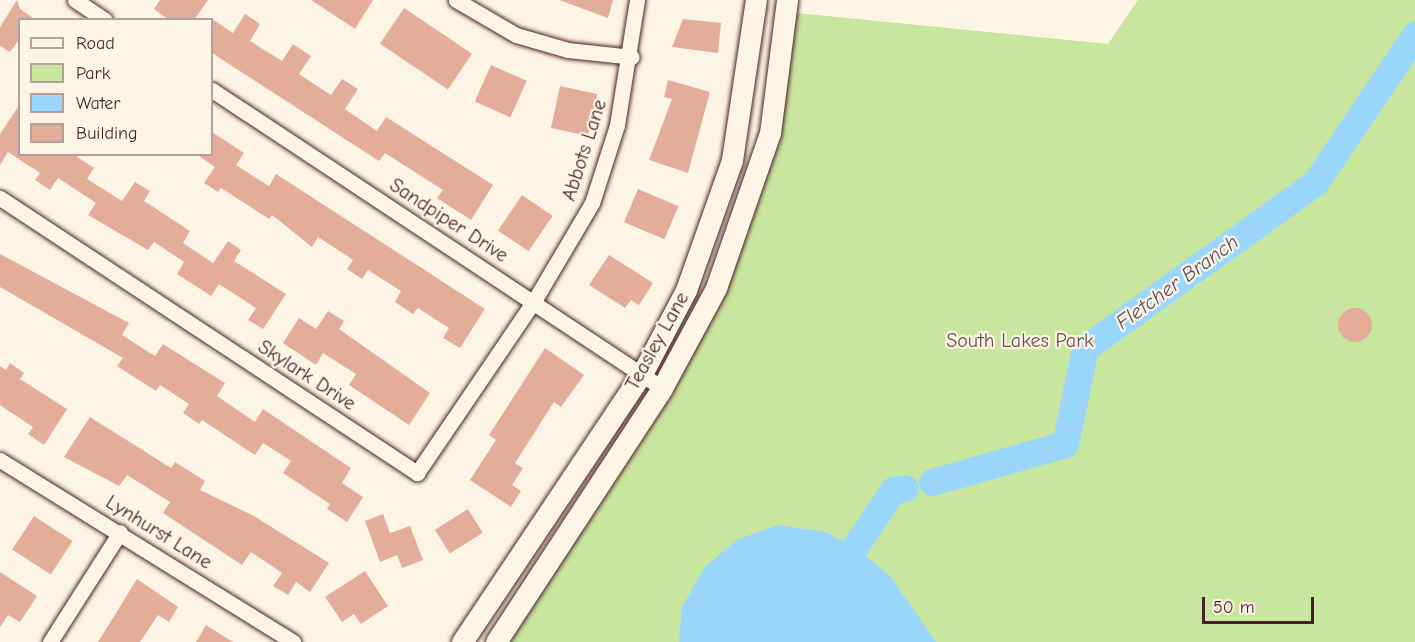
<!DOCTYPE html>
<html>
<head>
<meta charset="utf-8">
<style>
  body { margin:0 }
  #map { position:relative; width:1415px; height:642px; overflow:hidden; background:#fcf5e5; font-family:"Comic Neue",sans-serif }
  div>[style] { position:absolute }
  .green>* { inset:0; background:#c9e69e }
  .water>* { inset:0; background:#9bd7fc }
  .river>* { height:27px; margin:-13.5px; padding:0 13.5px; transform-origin:13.5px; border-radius:13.5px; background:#9bd7fc }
  .building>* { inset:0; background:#e4ad9a; transform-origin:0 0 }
  .round { border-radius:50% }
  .roads { filter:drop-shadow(0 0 2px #4a1f2b) drop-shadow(0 0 2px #4a1f2b) }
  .minor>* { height:15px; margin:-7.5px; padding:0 7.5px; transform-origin:7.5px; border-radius:7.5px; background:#fcf5e5 }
  .secondary>* { height:21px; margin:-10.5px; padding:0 10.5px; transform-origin:10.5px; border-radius:10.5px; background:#fcf5e5 }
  span { translate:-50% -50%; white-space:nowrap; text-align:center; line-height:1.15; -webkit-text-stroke:4.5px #fcf5e5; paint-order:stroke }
  .street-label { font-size:20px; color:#4a1f2b }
  .park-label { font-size:20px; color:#6a5148 }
  .water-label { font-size:21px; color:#5e4d5f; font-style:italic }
  .legend { position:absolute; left:18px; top:18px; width:195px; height:138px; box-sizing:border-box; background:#fcf5e5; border:2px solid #b59f9b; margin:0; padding:8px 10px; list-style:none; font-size:18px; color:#4a1f2b }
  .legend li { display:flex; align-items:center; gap:12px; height:30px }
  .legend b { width:30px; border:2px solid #b59f9b }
  .scale { position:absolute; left:1202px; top:597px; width:112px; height:27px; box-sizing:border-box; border:3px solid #4a1f2b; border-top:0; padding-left:8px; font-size:18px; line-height:21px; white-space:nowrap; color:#4a1f2b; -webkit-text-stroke:4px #fcf5e5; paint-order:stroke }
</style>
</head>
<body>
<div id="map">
  <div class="green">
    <i style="clip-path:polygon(1138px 0,1415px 0,1415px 642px,498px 642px,662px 388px,770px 133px,787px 12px,1108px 44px)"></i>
  </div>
  <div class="water">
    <i style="clip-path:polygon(778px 525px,826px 532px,860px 551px,891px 577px,936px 642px,679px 642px,682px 607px,704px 568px,736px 540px)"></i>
  </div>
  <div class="river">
    <i style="left:932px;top:482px;width:138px;rotate:-15.9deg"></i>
    <i style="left:1065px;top:444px;width:98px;rotate:-78.2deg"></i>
    <i style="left:1085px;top:348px;width:283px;rotate:-35.7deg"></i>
    <i style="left:1315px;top:183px;width:179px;rotate:-56deg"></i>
    <i style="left:829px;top:573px;width:28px;rotate:-42deg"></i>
    <i style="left:850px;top:554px;width:77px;rotate:-56.1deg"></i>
    <i style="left:893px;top:490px;width:12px;rotate:-9deg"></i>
  </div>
  <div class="building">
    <i style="clip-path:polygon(17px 0,20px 9px,36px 20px,20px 20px,20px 38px,10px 52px,0 46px,0 27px)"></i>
    <i style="clip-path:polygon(160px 0,208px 0,194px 20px,169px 20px,154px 9px)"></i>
    <i style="clip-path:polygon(311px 0,373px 0,355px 29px)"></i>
    <i style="clip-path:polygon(559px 0,613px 0,608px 18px)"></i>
    <i style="left:404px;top:8px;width:82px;height:43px;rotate:34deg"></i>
    <i style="clip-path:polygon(245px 14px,260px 24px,250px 41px,282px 61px,293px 44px,311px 56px,299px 74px,331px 95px,342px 79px,358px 89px,345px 109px,377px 131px,386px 117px,493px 185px,471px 220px,437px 198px,443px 190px,385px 153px,379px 161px,212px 53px,212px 19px,233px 33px)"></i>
    <i style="clip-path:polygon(683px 19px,721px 23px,718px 53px,672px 47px)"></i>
    <i style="left:491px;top:65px;width:39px;height:40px;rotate:24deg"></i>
    <i style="clip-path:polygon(668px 80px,710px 92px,688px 173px,649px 160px,672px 99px,664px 97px)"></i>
    <i style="left:560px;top:86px;width:38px;height:43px;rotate:12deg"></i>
    <i style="clip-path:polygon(20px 104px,20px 154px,73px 154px,94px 168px,87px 179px,122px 201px,135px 182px,150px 191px,144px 201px,190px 231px,183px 243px,213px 263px,228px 241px,241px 250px,234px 261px,286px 294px,263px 329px,248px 320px,256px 308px,219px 284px,211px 296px,177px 274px,184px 262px,154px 242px,148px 250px,88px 215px,96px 203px,58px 178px,50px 190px,35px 180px,40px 173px,8px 152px,0 165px,0 134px)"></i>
    <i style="clip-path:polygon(212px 132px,244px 153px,236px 165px,269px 186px,276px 174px,485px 309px,460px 348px,443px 338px,449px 328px,418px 308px,413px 314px,395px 302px,401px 291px,368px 270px,362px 279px,347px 269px,353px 260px,318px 237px,312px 247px,272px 215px,269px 219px,221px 188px,218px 192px,204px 183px,215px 167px,196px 154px,212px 154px)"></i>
    <i style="left:638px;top:189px;width:44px;height:36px;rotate:23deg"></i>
    <i style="left:522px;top:195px;width:37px;height:43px;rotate:34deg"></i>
    <i style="clip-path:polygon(0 254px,129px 323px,122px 335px,155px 356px,163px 344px,225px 383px,217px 396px,255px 422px,263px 409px,351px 468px,342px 483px,363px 497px,347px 522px,327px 509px,330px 504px,283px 473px,291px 461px,263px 443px,255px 455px,202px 420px,199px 424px,183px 413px,189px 404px,160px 385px,156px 391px,117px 366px,123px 358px,0 287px)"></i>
    <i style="clip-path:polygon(609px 255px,653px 283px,639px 305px,631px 300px,625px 308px,589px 285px)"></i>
    <i class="round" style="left:1338px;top:308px;width:34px;height:34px"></i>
    <i style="clip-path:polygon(328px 311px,344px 321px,339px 329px,430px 393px,409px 425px,349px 385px,356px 374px,323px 353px,316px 365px,283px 343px,299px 318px,316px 329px)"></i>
    <i style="clip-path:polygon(545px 348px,584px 375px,561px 407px,554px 402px,515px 463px,523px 468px,512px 485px,521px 491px,511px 507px,470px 480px,496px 440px,489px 435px)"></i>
    <i style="clip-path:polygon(10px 363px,24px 373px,20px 379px,67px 409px,44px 445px,28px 434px,33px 427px,0 405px,0 366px,6px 370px)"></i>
    <i style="clip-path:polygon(90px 417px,171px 468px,175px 462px,205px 481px,200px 490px,254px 516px,329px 563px,310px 592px,296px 582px,288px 595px,273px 586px,282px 573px,251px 552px,242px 565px,163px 513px,170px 502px,127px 475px,119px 486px,64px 457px)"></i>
    <i style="left:468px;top:509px;width:28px;height:39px;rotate:58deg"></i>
    <i style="clip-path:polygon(383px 514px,390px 533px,410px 526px,423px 560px,402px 568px,397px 555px,380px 562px,365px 521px)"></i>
    <i style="left:34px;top:516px;width:46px;height:40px;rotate:33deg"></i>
    <i style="clip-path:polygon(365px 571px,388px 606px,361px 624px,354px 614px,342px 622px,325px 597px)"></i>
    <i style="clip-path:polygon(0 572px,37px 596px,20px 622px,8px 615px,0 627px)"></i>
    <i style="clip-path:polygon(137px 579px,178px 607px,169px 622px,158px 615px,140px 642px,98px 642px)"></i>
    <i style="clip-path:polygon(206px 625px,233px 642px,196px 642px)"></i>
  </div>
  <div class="roads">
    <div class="minor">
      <i style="left:75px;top:0;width:36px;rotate:34deg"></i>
      <i style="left:456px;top:0;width:69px;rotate:30.3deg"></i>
      <i style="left:516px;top:35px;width:54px;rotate:16.1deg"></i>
      <i style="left:568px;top:50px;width:64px;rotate:6.2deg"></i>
      <i style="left:212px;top:90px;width:540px;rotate:33.51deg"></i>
      <i style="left:0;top:198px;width:500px;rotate:33.4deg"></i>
      <i style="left:417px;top:473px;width:208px;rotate:-55.8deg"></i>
      <i style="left:534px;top:301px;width:114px;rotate:-59.4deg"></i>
      <i style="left:592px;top:203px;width:82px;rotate:-72.2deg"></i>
      <i style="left:617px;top:125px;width:127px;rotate:-80.9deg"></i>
      <i style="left:0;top:460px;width:345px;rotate:31.8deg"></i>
      <i style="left:50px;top:642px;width:130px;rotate:-57.5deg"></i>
    </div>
    <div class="secondary">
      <i style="left:462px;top:642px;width:325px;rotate:-56.2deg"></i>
      <i style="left:643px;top:372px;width:93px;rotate:-62.3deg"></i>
      <i style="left:686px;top:290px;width:138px;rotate:-70.5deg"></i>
      <i style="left:732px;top:160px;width:162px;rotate:-81.5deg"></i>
      <i style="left:496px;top:642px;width:303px;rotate:-56.8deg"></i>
      <i style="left:662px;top:388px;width:114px;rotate:-61.6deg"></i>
      <i style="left:716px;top:288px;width:164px;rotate:-70.8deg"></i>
      <i style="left:770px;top:133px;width:134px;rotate:-82.7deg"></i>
    </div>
  </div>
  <div class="street-label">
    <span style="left:584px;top:150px;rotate:-72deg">Abbots Lane</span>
    <span style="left:449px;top:220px;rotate:33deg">Sandpiper Drive</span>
    <span style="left:657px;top:341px;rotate:-61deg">Teasley Lane</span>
    <span style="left:307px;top:375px;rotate:33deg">Skylark Drive</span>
    <span style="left:159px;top:532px;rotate:32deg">Lynhurst Lane</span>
  </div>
  <div class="park-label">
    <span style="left:1020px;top:340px">South Lakes Park</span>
  </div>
  <div class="water-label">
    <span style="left:1177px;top:282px;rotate:-36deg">Fletcher Branch</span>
  </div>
  <ul class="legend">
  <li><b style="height:8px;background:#fcf5e5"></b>Road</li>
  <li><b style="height:16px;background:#c9e69e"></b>Park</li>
  <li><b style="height:16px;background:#9bd7fc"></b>Water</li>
  <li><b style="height:16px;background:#e4ad9a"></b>Building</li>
  </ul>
  <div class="scale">50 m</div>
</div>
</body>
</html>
